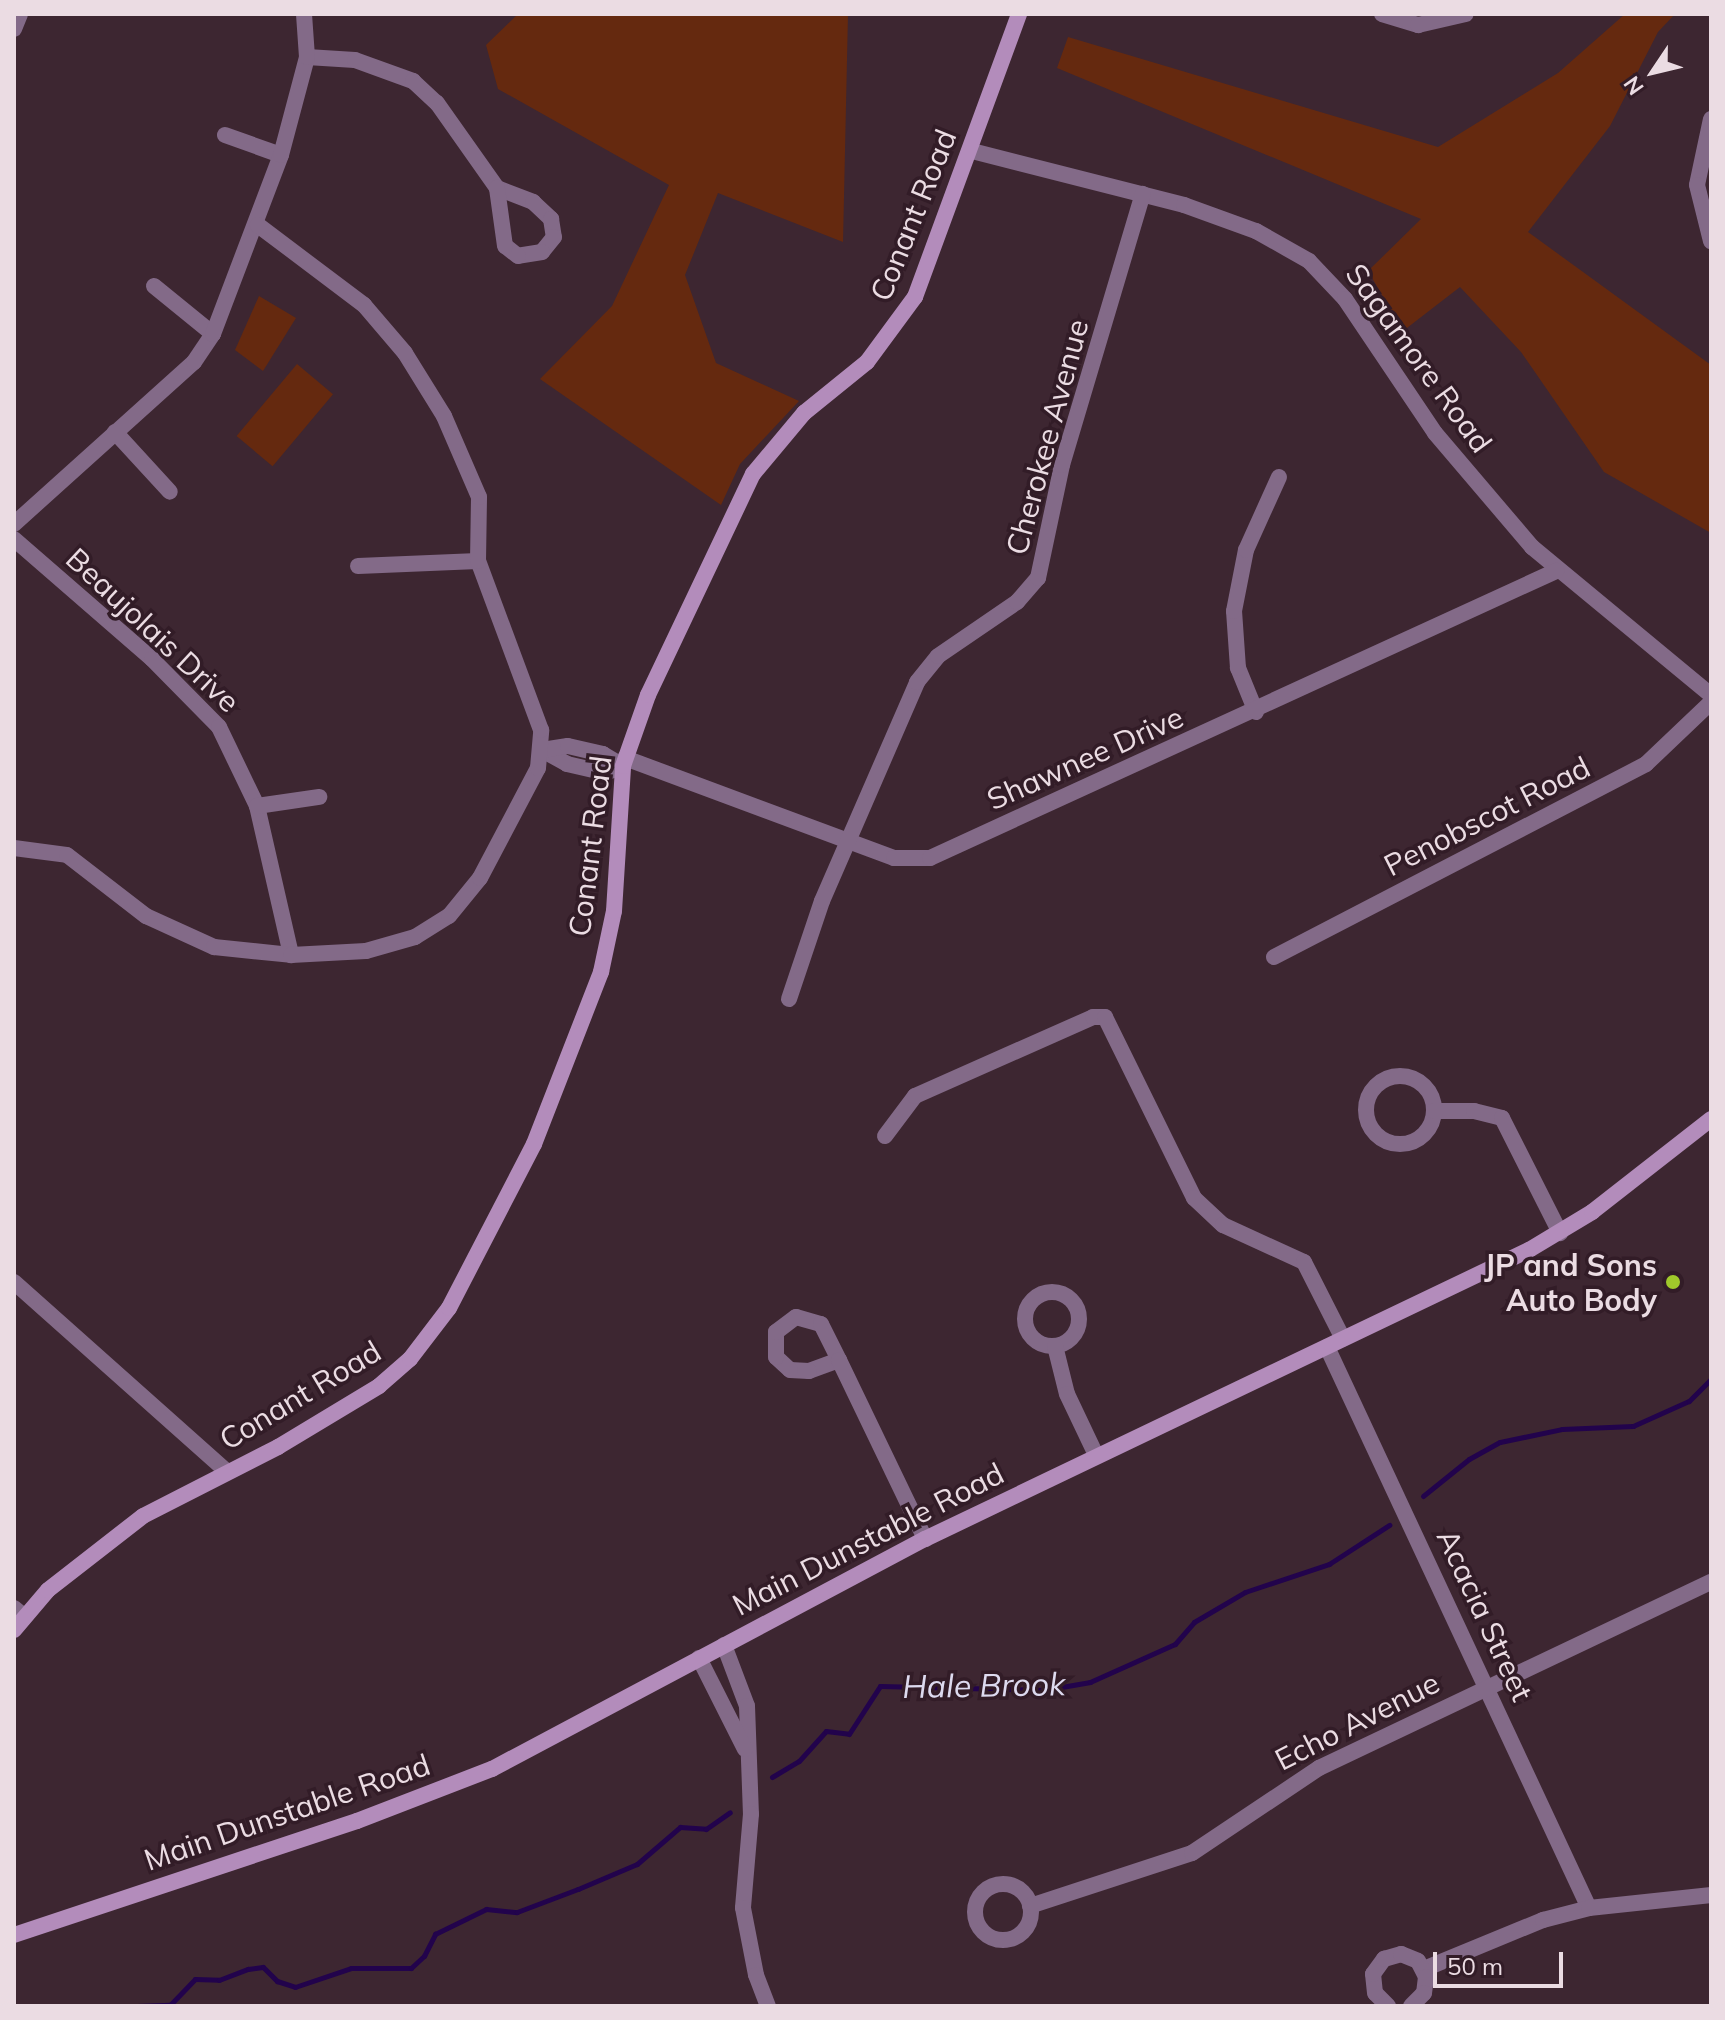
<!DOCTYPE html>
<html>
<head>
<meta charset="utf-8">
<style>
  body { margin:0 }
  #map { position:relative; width:1725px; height:2020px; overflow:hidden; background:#3d2631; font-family:Mulish,sans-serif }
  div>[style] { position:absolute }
  .green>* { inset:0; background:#65290f; transform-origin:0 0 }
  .stream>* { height:5px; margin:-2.5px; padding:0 2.5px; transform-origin:2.5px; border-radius:2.5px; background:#22034c }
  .street>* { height:16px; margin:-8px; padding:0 8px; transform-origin:8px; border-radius:8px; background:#836a88 }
  .street>.ring { margin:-8px; padding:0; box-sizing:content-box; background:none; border:16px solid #836a88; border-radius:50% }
  .secondary>* { height:16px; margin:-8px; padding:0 8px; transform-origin:8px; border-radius:8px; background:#b38cbb }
  .dots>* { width:22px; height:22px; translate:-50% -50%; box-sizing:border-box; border:4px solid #321c27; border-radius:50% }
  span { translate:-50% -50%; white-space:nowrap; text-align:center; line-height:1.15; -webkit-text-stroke:7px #321c27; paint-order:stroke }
  .street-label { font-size:30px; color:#ebdce3 }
  .poi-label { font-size:30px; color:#ebdce3; font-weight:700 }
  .right { translate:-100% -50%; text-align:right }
  .water-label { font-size:32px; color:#dddaef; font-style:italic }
  .frame { position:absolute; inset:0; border:16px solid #ebdce3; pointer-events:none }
  .north { position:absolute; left:1613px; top:32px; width:80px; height:80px; -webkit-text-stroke:6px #321c27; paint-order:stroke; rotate:235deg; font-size:22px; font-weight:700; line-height:32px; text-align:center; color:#ebdce3 }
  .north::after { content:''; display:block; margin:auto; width:28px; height:36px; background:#ebdce3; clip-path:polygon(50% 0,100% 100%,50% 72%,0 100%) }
  .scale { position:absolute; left:1433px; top:1952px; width:130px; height:36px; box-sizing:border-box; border:4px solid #ebdce3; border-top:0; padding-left:10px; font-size:24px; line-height:28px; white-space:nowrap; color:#ebdce3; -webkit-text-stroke:6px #321c27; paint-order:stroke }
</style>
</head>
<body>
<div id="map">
  <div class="green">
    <i style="clip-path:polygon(518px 14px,848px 14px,843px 242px,718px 193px,685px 275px,716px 363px,799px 401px,740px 464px,721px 505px,540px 379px,612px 306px,669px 185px,498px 89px,486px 45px)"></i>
    <i style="clip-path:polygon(1625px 14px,1675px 14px,1658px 32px,1610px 126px,1528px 232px,1711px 365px,1711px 533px,1604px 472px,1521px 352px,1460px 287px,1403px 331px,1368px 271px,1421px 219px,1057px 68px,1068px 37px,1438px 147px,1558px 73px)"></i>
    <i style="clip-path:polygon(259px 296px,296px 318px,263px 371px,235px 350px)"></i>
    <i style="left:297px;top:364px;width:47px;height:94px;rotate:40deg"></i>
  </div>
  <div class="stream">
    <i style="left:1423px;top:1496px;width:59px;rotate:-38.8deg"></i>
    <i style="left:1469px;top:1459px;width:35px;rotate:-29deg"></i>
    <i style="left:1500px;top:1442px;width:63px;rotate:-11.8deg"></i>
    <i style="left:1562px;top:1429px;width:71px;rotate:-2.4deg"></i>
    <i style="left:1633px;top:1426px;width:61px;rotate:-24.1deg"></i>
    <i style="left:1689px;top:1401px;width:31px;rotate:-45deg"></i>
    <i style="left:772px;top:1777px;width:31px;rotate:-31deg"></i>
    <i style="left:799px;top:1761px;width:40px;rotate:-48deg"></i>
    <i style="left:826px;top:1731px;width:23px;rotate:7deg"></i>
    <i style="left:849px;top:1734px;width:57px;rotate:-57.1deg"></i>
    <i style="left:880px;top:1686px;width:164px;rotate:1.4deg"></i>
    <i style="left:1044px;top:1690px;width:47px;rotate:-9.9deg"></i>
    <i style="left:1090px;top:1682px;width:93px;rotate:-24.1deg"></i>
    <i style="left:1175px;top:1644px;width:29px;rotate:-49deg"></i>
    <i style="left:1194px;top:1622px;width:59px;rotate:-30.5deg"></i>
    <i style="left:1245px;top:1592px;width:89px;rotate:-18.4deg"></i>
    <i style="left:1329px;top:1564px;width:72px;rotate:-33deg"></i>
    <i style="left:137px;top:2006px;width:33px;rotate:-2deg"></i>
    <i style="left:170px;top:2005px;width:36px;rotate:-46deg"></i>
    <i style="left:195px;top:1979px;width:24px;rotate:2deg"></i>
    <i style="left:219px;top:1980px;width:31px;rotate:-21deg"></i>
    <i style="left:248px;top:1969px;width:15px;rotate:-8deg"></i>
    <i style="left:263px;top:1967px;width:20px;rotate:45deg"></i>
    <i style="left:277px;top:1981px;width:19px;rotate:18deg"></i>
    <i style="left:295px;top:1987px;width:59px;rotate:-18.7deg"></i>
    <i style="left:351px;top:1968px;width:60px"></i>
    <i style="left:411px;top:1968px;width:18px;rotate:-43deg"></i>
    <i style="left:424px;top:1956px;width:25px;rotate:-63deg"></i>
    <i style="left:435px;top:1934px;width:57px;rotate:-26.1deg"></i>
    <i style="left:486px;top:1909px;width:31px;rotate:6deg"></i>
    <i style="left:517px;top:1912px;width:65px;rotate:-20.7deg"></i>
    <i style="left:578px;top:1889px;width:64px;rotate:-23deg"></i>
    <i style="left:637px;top:1864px;width:57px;rotate:-40.7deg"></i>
    <i style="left:680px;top:1827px;width:26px;rotate:4deg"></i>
    <i style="left:706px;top:1829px;width:29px;rotate:-35deg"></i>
  </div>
  <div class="street">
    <i style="left:1382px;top:14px;width:38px;rotate:17deg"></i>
    <i style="left:1418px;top:25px;width:49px;rotate:-12.9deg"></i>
    <i style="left:14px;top:29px;width:16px;rotate:-68deg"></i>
    <i style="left:307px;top:57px;width:48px;rotate:3.6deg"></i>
    <i style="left:355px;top:60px;width:62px;rotate:19.9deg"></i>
    <i style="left:413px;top:81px;width:33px;rotate:43deg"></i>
    <i style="left:437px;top:103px;width:104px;rotate:54.8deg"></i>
    <i style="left:1711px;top:119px;width:67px;rotate:102deg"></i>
    <i style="left:1697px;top:185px;width:58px;rotate:76deg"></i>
    <i style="left:225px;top:135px;width:59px;rotate:19.7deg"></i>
    <i style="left:972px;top:151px;width:219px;rotate:14.3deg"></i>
    <i style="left:1184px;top:205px;width:77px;rotate:19.9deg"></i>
    <i style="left:1256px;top:231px;width:61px;rotate:29.5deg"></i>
    <i style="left:1309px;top:261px;width:52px;rotate:46.5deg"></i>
    <i style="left:1345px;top:299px;width:161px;rotate:56.1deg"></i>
    <i style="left:1435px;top:433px;width:150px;rotate:49.6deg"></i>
    <i style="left:1532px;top:547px;width:232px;rotate:39.6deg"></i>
    <i style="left:497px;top:188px;width:39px;rotate:21deg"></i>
    <i style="left:533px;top:202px;width:25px;rotate:43deg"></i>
    <i style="left:551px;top:219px;width:18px;rotate:81deg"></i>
    <i style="left:554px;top:237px;width:19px;rotate:129deg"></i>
    <i style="left:542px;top:252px;width:24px;rotate:171deg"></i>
    <i style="left:518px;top:256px;width:16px;rotate:-142deg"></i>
    <i style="left:505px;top:246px;width:59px;rotate:-97.9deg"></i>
    <i style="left:154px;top:286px;width:76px;rotate:39.1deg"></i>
    <i style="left:115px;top:432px;width:81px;rotate:47.5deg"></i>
    <i style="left:14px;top:524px;width:242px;rotate:-42deg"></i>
    <i style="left:194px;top:362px;width:34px;rotate:-56deg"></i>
    <i style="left:213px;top:334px;width:191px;rotate:-69.2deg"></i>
    <i style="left:281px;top:155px;width:101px;rotate:-75.1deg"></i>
    <i style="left:307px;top:57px;width:43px;rotate:-94deg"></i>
    <i style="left:14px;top:539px;width:183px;rotate:41deg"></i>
    <i style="left:152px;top:659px;width:95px;rotate:45.4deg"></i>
    <i style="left:219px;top:727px;width:88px;rotate:64.3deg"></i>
    <i style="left:257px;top:806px;width:153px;rotate:77.1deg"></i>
    <i style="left:358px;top:566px;width:120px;rotate:-2.4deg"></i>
    <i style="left:1256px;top:712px;width:48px;rotate:-112.2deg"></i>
    <i style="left:1238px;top:668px;width:57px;rotate:-94deg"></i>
    <i style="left:1234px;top:611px;width:62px;rotate:-78.9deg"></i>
    <i style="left:1246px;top:550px;width:80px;rotate:-65.7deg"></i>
    <i style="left:542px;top:750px;width:29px;rotate:29deg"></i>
    <i style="left:567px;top:764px;width:39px;rotate:13deg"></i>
    <i style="left:605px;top:773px;width:19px;rotate:-21deg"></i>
    <i style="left:542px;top:750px;width:26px;rotate:-9deg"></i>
    <i style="left:568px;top:746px;width:36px;rotate:13deg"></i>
    <i style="left:603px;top:754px;width:23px;rotate:31deg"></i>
    <i style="left:625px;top:758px;width:287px;rotate:20.4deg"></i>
    <i style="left:894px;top:858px;width:36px"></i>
    <i style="left:930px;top:858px;width:689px;rotate:-24.63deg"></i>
    <i style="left:257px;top:806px;width:63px;rotate:-8.3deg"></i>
    <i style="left:14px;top:848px;width:53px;rotate:7.5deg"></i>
    <i style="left:67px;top:855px;width:100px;rotate:37.7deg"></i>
    <i style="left:146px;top:916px;width:75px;rotate:24.5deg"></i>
    <i style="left:214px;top:947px;width:77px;rotate:5.9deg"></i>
    <i style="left:291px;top:955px;width:75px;rotate:-3.1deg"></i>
    <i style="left:366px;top:951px;width:51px;rotate:-15.9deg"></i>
    <i style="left:415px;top:937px;width:40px;rotate:-32deg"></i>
    <i style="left:449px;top:916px;width:49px;rotate:-50.8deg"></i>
    <i style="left:480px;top:878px;width:124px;rotate:-62.2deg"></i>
    <i style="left:538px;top:768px;width:38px;rotate:-85deg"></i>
    <i style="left:541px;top:730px;width:180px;rotate:-110.4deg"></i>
    <i style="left:478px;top:561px;width:64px;rotate:-89.1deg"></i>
    <i style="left:479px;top:497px;width:88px;rotate:-113.4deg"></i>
    <i style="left:444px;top:416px;width:74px;rotate:-121.8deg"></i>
    <i style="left:405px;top:353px;width:63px;rotate:-130.5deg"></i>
    <i style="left:364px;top:305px;width:133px;rotate:-143deg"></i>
    <i style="left:1274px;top:957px;width:419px;rotate:-27.4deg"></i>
    <i style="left:1646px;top:764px;width:90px;rotate:-43.6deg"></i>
    <i style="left:789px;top:999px;width:103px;rotate:-71.4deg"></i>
    <i style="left:822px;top:901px;width:239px;rotate:-66.5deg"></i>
    <i style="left:917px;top:682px;width:33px;rotate:-51deg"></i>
    <i style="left:938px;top:656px;width:96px;rotate:-34.4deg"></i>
    <i style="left:1017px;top:602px;width:32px;rotate:-49deg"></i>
    <i style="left:1038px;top:578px;width:116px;rotate:-78deg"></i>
    <i style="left:1062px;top:465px;width:283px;rotate:-73.4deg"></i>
    <i class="ring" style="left:1366px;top:1076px;width:52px;height:52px"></i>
    <i style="left:1434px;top:1111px;width:40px"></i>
    <i style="left:1474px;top:1111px;width:29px;rotate:14deg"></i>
    <i style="left:1502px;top:1118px;width:129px;rotate:63.2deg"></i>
    <i style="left:885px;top:1136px;width:50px;rotate:-53.1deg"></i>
    <i style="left:915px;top:1096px;width:195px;rotate:-23.9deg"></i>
    <i style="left:1093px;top:1017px;width:12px"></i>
    <i style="left:1105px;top:1017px;width:202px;rotate:63.8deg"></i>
    <i style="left:1194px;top:1198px;width:40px;rotate:43deg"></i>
    <i style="left:1223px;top:1225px;width:89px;rotate:24.6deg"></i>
    <i style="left:1304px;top:1262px;width:86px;rotate:63.1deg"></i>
    <i style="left:14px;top:1282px;width:285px;rotate:41.7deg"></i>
    <i class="ring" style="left:1025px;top:1292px;width:38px;height:38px"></i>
    <i style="left:1055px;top:1346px;width:49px;rotate:76deg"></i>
    <i style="left:1067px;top:1394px;width:68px;rotate:64.6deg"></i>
    <i style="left:1327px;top:1347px;width:619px;rotate:64.97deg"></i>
    <i style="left:839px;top:1360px;width:32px;rotate:160deg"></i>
    <i style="left:809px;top:1371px;width:19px;rotate:-177deg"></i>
    <i style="left:790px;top:1370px;width:19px;rotate:-137deg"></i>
    <i style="left:776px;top:1357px;width:25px;rotate:-90deg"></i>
    <i style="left:776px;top:1332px;width:25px;rotate:-37deg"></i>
    <i style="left:796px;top:1317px;width:26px;rotate:16deg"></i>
    <i style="left:821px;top:1324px;width:40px;rotate:63.4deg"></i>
    <i style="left:839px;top:1360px;width:199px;rotate:64.3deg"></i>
    <i style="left:14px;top:1608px;width:13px;rotate:39deg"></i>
    <i style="left:724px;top:1645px;width:65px;rotate:69.3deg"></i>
    <i style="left:747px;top:1706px;width:108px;rotate:87.9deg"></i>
    <i style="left:751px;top:1814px;width:94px;rotate:94.9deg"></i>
    <i style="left:743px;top:1908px;width:68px;rotate:79deg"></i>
    <i style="left:756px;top:1975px;width:33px;rotate:69deg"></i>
    <i style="left:699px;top:1658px;width:102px;rotate:63.2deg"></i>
    <i class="ring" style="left:975px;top:1884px;width:40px;height:40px"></i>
    <i style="left:1030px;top:1906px;width:170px;rotate:-18.1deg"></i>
    <i style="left:1192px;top:1853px;width:153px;rotate:-33.8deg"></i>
    <i style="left:1319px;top:1768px;width:434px;rotate:-25.4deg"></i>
    <i style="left:1424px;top:1969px;width:129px;rotate:-22.4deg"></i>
    <i style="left:1543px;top:1920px;width:48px;rotate:-14.6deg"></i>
    <i style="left:1589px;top:1908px;width:123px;rotate:-6.1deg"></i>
    <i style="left:1388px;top:2006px;width:18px;rotate:-135deg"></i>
    <i style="left:1375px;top:1993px;width:19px;rotate:-96deg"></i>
    <i style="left:1373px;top:1974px;width:19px;rotate:-54deg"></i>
    <i style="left:1384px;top:1959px;width:18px;rotate:-16deg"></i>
    <i style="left:1401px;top:1954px;width:18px;rotate:22deg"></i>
    <i style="left:1418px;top:1961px;width:18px;rotate:63deg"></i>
    <i style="left:1426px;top:1977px;width:16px;rotate:97deg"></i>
    <i style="left:1424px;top:1993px;width:18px;rotate:135deg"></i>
  </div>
  <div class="secondary">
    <i style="left:14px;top:1630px;width:52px;rotate:-49.6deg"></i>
    <i style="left:48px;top:1590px;width:120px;rotate:-37.9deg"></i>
    <i style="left:143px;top:1516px;width:152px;rotate:-27.1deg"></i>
    <i style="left:278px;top:1447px;width:118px;rotate:-31.1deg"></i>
    <i style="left:379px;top:1386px;width:41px;rotate:-41.1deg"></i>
    <i style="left:410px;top:1359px;width:64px;rotate:-52.6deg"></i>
    <i style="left:449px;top:1308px;width:185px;rotate:-62.6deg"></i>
    <i style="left:534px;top:1144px;width:185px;rotate:-68.7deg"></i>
    <i style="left:601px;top:972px;width:62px;rotate:-78deg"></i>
    <i style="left:614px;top:911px;width:145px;rotate:-86.4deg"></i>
    <i style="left:623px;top:766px;width:75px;rotate:-70.6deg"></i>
    <i style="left:648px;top:695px;width:245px;rotate:-64.6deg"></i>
    <i style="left:753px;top:474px;width:80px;rotate:-50.1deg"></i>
    <i style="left:804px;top:413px;width:81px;rotate:-39deg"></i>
    <i style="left:867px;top:362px;width:81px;rotate:-53.6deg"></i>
    <i style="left:915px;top:297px;width:302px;rotate:-69.8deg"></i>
    <i style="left:14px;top:1935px;width:361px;rotate:-18.4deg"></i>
    <i style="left:357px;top:1821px;width:145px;rotate:-21.1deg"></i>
    <i style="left:492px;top:1769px;width:490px;rotate:-28deg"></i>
    <i style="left:925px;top:1539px;width:670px;rotate:-25.57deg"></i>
    <i style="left:1529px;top:1250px;width:74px;rotate:-31.1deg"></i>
    <i style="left:1592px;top:1212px;width:151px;rotate:-38deg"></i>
  </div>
  <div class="dots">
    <i style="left:1673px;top:1282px;background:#a0c92b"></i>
  </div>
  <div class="street-label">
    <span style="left:913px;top:215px;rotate:-68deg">Conant Road</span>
    <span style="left:1419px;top:358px;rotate:54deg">Sagamore Road</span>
    <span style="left:1047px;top:437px;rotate:-75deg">Cherokee Avenue</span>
    <span style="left:153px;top:630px;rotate:43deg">Beaujolais Drive</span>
    <span style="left:1085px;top:758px;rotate:-24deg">Shawnee Drive</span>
    <span style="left:1487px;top:816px;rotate:-27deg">Penobscot Road</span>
    <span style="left:590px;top:846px;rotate:-83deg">Conant Road</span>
    <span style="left:300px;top:1395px;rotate:-31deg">Conant Road</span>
    <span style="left:868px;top:1539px;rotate:-27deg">Main Dunstable Road</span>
    <span style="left:1485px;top:1615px;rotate:65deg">Acacia Street</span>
    <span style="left:1357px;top:1721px;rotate:-27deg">Echo Avenue</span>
    <span style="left:287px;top:1812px;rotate:-19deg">Main Dunstable Road</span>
  </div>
  <div class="poi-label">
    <span class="right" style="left:1657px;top:1282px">JP and Sons<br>Auto Body</span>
  </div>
  <div class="water-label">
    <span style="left:984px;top:1685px;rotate:-1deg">Hale Brook</span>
  </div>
  <div class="frame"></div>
  <div class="north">N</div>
  <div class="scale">50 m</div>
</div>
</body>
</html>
